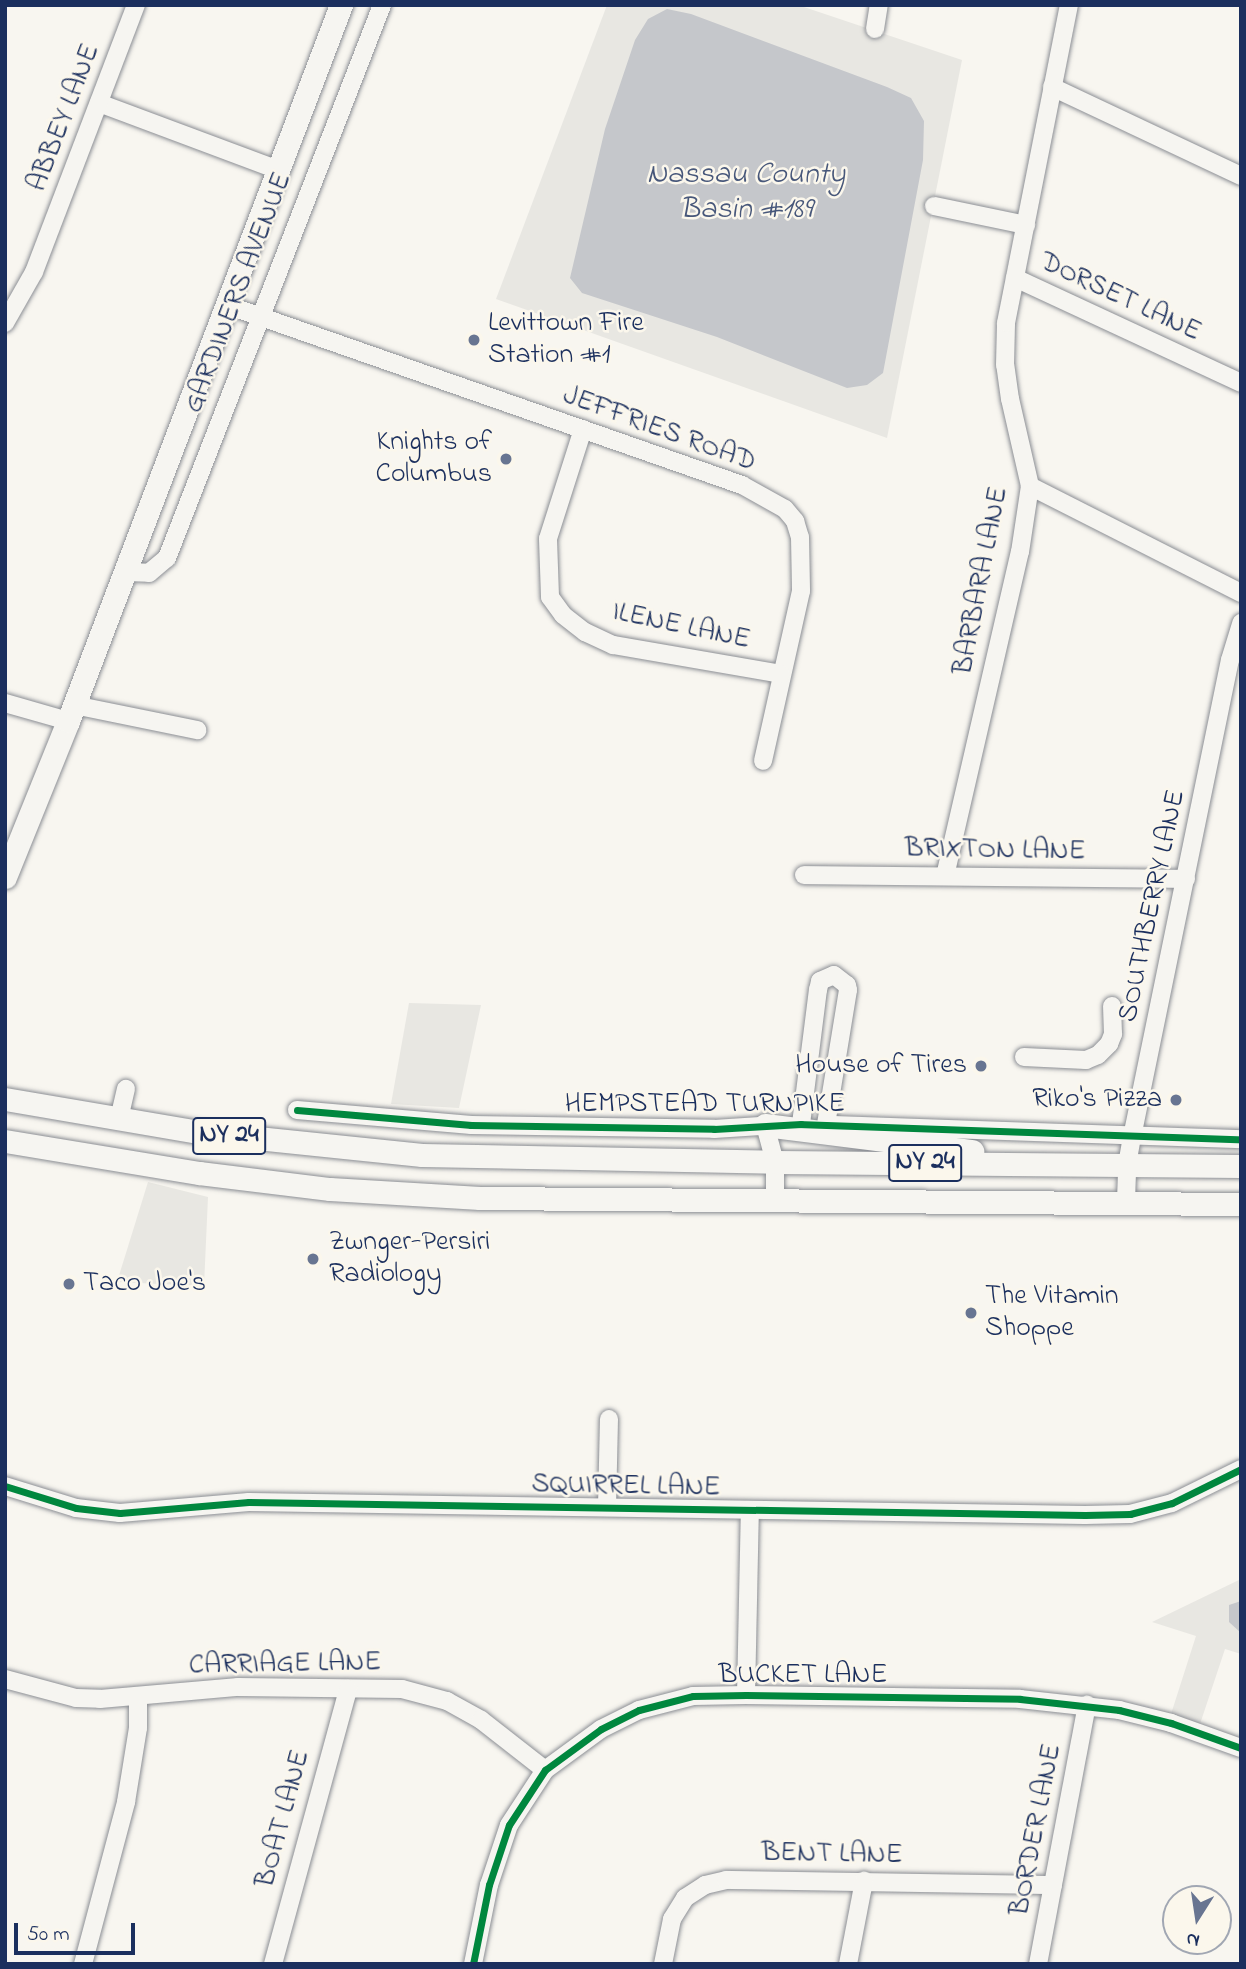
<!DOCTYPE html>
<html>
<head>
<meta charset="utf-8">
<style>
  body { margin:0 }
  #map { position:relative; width:1246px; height:1969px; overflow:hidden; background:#f8f6f0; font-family:"Indie Flower",sans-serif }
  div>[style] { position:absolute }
  .green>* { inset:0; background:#e8e7e2 }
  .water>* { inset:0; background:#c5c7cb }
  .roads { filter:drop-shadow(0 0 2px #8b8e94) drop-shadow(0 0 2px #8b8e94) }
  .minor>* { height:18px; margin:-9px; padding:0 9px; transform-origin:9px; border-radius:9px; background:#f6f5f1 }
  .major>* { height:23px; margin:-11.5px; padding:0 11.5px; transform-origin:11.5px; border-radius:11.5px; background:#f6f5f1 }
  .cycleway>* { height:7px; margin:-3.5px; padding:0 3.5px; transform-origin:3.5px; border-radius:3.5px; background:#00873e }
  .dots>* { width:19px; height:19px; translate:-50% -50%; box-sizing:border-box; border:4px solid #fbf7ec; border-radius:50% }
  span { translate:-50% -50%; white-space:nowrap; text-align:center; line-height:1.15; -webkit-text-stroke:5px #fbf7ec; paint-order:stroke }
  .shield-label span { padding:2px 5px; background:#fbf7ec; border:2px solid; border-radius:5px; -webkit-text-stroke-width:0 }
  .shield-label { font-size:26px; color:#1b2f5e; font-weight:700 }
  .street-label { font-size:28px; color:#1b2f5e }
  .poi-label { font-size:28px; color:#1b2f5e }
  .left { translate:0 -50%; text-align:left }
  .right { translate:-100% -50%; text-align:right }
  .water-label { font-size:30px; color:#47577a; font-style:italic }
  .frame { position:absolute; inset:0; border:7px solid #1b2f5e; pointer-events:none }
  .north { position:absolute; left:1162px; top:1885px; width:70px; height:70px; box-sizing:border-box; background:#fbf7ec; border:2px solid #a1a7b3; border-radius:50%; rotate:192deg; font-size:19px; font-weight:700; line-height:28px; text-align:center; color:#1b2f5e }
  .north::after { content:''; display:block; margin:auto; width:24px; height:32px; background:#687591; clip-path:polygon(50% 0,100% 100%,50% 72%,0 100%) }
  .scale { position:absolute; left:14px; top:1923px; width:121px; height:32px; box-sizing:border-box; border:4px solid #1b2f5e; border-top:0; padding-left:9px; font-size:21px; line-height:24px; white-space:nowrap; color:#1b2f5e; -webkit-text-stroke:5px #fbf7ec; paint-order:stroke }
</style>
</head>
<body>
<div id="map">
  <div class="green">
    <i style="clip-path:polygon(607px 5px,798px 5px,962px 60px,887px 438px,496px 299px)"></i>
    <i style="clip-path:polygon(409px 1003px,481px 1005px,459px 1108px,391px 1104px)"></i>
    <i style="clip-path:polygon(148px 1182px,208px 1197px,204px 1286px,117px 1282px)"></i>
    <i style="clip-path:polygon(1241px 1579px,1241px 1654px,1225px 1649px,1200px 1724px,1171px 1714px,1196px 1636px,1152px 1622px)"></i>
  </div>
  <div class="water">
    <i style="clip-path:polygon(667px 9px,691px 14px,887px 87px,911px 98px,924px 121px,923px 160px,883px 373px,867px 385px,847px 388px,717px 337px,582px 293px,570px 278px,605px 129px,635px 40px,648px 19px)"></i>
    <i style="clip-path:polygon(1241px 1601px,1241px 1633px,1229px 1622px,1229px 1605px)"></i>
  </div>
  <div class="roads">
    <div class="minor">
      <i style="left:875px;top:29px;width:24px;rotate:-81deg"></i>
      <i style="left:1052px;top:87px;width:209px;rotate:25.2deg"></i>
      <i style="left:99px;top:103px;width:191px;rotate:20.5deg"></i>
      <i style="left:934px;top:206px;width:94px;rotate:11.7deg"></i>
      <i style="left:1015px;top:278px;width:249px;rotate:24.9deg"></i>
      <i style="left:227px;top:305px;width:546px;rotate:19.27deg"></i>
      <i style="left:742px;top:485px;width:49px;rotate:29.2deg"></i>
      <i style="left:785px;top:509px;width:16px;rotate:50deg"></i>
      <i style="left:795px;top:521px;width:17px;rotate:73deg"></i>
      <i style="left:800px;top:537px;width:54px;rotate:88.9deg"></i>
      <i style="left:801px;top:591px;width:174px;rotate:102.6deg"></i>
      <i style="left:5px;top:323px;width:59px;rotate:-60.4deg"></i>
      <i style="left:34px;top:272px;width:286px;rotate:-69.1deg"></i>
      <i style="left:583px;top:429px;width:115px;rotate:107.7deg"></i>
      <i style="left:548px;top:539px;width:58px;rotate:88deg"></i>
      <i style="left:550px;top:597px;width:22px;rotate:54deg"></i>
      <i style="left:563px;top:615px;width:28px;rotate:38deg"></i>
      <i style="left:585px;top:632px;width:31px;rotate:25deg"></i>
      <i style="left:613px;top:645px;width:170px;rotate:9.8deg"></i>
      <i style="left:1030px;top:486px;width:237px;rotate:26.9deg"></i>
      <i style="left:125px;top:572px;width:24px;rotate:2deg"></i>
      <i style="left:149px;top:573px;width:23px;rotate:-40deg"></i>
      <i style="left:167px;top:558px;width:593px;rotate:-68.75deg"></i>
      <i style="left:5px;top:703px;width:66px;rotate:15.9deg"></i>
      <i style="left:74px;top:705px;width:126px;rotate:11.5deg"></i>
      <i style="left:804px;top:875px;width:382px;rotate:0.6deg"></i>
      <i style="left:945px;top:876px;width:333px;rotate:-77deg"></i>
      <i style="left:1020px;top:552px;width:67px;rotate:-81.4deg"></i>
      <i style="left:1030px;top:486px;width:89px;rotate:-102.9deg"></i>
      <i style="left:1010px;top:399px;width:34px;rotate:-98deg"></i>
      <i style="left:1005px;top:365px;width:42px;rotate:-88.6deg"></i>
      <i style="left:1006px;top:323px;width:324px;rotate:-78.8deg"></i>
      <i style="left:1024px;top:1057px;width:62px;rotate:2.8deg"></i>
      <i style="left:1086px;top:1060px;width:13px;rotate:-23deg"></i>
      <i style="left:1098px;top:1055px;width:16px;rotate:-45deg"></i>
      <i style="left:1109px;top:1044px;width:11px;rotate:-68deg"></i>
      <i style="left:1113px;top:1034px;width:28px;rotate:-92deg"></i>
      <i style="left:297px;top:1110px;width:175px;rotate:4.9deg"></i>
      <i style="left:471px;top:1125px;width:243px;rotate:0.9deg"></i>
      <i style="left:714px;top:1129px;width:62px;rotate:-3.7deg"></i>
      <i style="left:119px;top:1119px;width:31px;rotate:-77deg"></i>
      <i style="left:801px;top:1124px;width:135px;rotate:-82.8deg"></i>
      <i style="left:818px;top:990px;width:9px;rotate:-77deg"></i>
      <i style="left:820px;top:981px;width:15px;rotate:-23deg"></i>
      <i style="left:834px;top:975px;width:16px;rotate:38deg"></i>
      <i style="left:847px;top:985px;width:5px;rotate:79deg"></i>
      <i style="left:848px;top:990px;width:137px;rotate:99.3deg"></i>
      <i style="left:765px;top:1125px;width:38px;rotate:75deg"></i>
      <i style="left:775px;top:1162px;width:40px;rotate:90deg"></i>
      <i style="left:835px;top:1125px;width:406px;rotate:2deg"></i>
      <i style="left:1126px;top:1201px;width:36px;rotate:-88deg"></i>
      <i style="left:1127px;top:1165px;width:28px;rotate:-80deg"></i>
      <i style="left:1132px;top:1137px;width:487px;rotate:-78.4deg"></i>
      <i style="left:1230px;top:660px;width:39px;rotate:-73deg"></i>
      <i style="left:5px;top:1486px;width:74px;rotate:17.2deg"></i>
      <i style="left:76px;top:1508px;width:44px;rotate:6.5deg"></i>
      <i style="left:120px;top:1513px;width:129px;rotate:-4.9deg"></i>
      <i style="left:249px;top:1502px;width:836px;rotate:0.89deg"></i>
      <i style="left:1085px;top:1515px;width:45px;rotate:-1.3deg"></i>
      <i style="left:1130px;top:1514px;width:43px;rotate:-14.7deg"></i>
      <i style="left:1172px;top:1503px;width:77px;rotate:-26.2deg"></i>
      <i style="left:607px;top:1507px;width:88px;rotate:-88.7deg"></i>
      <i style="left:5px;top:1679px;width:73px;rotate:15deg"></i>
      <i style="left:76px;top:1698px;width:24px;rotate:2deg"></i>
      <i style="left:100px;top:1699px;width:139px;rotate:-5deg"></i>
      <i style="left:238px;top:1687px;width:164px;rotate:0.7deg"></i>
      <i style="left:402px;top:1689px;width:47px;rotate:14.9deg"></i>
      <i style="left:447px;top:1701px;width:39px;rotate:29deg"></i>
      <i style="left:481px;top:1720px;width:81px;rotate:38deg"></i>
      <i style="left:746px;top:1695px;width:185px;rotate:-88.8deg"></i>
      <i style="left:83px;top:1964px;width:168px;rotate:-75.1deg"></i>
      <i style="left:126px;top:1802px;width:75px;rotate:-80.8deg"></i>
      <i style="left:138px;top:1728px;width:30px;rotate:-90deg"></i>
      <i style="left:273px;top:1964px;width:285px;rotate:-74.7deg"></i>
      <i style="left:473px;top:1964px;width:81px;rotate:-78.6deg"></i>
      <i style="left:489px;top:1885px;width:63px;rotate:-71.6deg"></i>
      <i style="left:509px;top:1825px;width:66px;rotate:-56.8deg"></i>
      <i style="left:545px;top:1770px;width:69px;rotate:-36.2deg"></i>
      <i style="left:601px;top:1729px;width:42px;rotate:-26.6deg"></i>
      <i style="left:639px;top:1710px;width:56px;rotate:-14.5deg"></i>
      <i style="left:693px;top:1696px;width:53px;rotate:-1.1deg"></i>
      <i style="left:746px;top:1695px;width:274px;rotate:0.8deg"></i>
      <i style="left:1020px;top:1699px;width:100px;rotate:6.3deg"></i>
      <i style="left:1119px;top:1710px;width:54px;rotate:14deg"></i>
      <i style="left:1171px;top:1723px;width:74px;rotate:19.7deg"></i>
      <i style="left:663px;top:1964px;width:46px;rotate:-78.7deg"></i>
      <i style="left:672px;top:1919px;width:25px;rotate:-58deg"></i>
      <i style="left:685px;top:1898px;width:24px;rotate:-33deg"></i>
      <i style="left:705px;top:1885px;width:22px;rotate:-13deg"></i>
      <i style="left:726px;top:1880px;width:327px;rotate:0.9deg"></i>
      <i style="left:848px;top:1964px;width:85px;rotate:-79.1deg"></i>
      <i style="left:1038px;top:1964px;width:264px;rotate:-79.3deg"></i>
    </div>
    <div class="major">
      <i style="left:5px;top:877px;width:168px;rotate:-68deg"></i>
      <i style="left:68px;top:721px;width:766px;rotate:-69.13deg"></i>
      <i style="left:5px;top:1099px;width:197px;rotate:9.7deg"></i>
      <i style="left:199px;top:1132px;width:224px;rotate:5.9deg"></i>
      <i style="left:422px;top:1155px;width:353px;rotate:1.1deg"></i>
      <i style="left:775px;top:1162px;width:466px;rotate:0.5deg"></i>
      <i style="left:765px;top:1125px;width:209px;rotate:7.2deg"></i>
      <i style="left:5px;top:1141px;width:197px;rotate:9.4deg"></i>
      <i style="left:199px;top:1173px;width:132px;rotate:7deg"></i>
      <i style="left:330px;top:1189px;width:150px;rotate:3.4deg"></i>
      <i style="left:480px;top:1198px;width:761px;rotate:0.45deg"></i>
    </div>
  </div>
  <div class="cycleway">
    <i style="left:297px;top:1110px;width:175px;rotate:4.9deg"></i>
    <i style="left:471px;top:1125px;width:243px;rotate:0.9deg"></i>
    <i style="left:714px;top:1129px;width:87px;rotate:-3.3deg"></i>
    <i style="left:801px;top:1124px;width:440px;rotate:2deg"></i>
    <i style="left:5px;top:1486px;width:74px;rotate:17.2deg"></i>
    <i style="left:76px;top:1508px;width:44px;rotate:6.5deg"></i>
    <i style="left:120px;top:1513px;width:129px;rotate:-4.9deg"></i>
    <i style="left:249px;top:1502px;width:836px;rotate:0.89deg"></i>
    <i style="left:1085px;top:1515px;width:45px;rotate:-1.3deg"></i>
    <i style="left:1130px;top:1514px;width:43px;rotate:-14.7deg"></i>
    <i style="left:1172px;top:1503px;width:77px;rotate:-26.2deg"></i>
    <i style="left:473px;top:1964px;width:81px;rotate:-78.6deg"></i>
    <i style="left:489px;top:1885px;width:63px;rotate:-71.6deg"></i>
    <i style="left:509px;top:1825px;width:66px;rotate:-56.8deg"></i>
    <i style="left:545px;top:1770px;width:69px;rotate:-36.2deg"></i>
    <i style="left:601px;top:1729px;width:42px;rotate:-26.6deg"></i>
    <i style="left:639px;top:1710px;width:56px;rotate:-14.5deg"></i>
    <i style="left:693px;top:1696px;width:53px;rotate:-1.1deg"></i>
    <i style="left:746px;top:1695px;width:274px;rotate:0.8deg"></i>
    <i style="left:1020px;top:1699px;width:100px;rotate:6.3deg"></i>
    <i style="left:1119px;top:1710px;width:54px;rotate:14deg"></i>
    <i style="left:1171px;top:1723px;width:74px;rotate:19.7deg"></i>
  </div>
  <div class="dots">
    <i style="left:474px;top:340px;background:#687591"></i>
    <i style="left:506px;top:459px;background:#687591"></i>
    <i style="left:981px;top:1066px;background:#687591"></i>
    <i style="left:1176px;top:1100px;background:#687591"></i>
    <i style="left:313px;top:1259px;background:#687591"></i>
    <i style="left:69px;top:1284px;background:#687591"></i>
    <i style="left:971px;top:1313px;background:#687591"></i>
  </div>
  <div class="shield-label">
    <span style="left:229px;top:1136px">NY 24</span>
    <span style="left:925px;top:1163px">NY 24</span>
  </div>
  <div class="street-label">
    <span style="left:65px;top:118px;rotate:-69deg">ABBEY LANE</span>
    <span style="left:239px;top:293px;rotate:-69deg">GARDINERS AVENUE</span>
    <span style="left:1120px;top:298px;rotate:25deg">DORSET LANE</span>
    <span style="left:659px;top:430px;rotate:20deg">JEFFRIES ROAD</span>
    <span style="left:982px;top:581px;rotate:-79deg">BARBARA LANE</span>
    <span style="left:681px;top:627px;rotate:12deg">ILENE LANE</span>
    <span style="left:995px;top:851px;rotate:1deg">BRIXTON LANE</span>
    <span style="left:1153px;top:906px;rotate:-78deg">SOUTHBERRY LANE</span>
    <span style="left:705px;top:1105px">HEMPSTEAD TURNPIKE</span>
    <span style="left:626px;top:1487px;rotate:1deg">SQUIRREL LANE</span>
    <span style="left:285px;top:1665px;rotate:-1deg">CARRIAGE LANE</span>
    <span style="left:803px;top:1676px">BUCKET LANE</span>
    <span style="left:284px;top:1819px;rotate:-75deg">BOAT LANE</span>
    <span style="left:1037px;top:1830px;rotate:-79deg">BORDER LANE</span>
    <span style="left:832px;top:1855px;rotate:1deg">BENT LANE</span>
  </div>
  <div class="poi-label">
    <span class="left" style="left:488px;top:340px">Levittown Fire<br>Station #1</span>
    <span class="right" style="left:492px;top:459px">Knights of<br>Columbus</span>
    <span class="right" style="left:967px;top:1066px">House of Tires</span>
    <span class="right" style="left:1162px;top:1100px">Riko's Pizza</span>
    <span class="left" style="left:329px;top:1259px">Zwnger-Persiri<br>Radiology</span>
    <span class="left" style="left:83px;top:1284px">Taco Joe's</span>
    <span class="left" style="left:985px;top:1313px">The Vitamin<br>Shoppe</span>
  </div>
  <div class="water-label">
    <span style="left:746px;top:192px">Nassau County<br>Basin #189</span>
  </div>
  <div class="frame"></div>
  <div class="north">N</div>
  <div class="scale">50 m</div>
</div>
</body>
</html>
